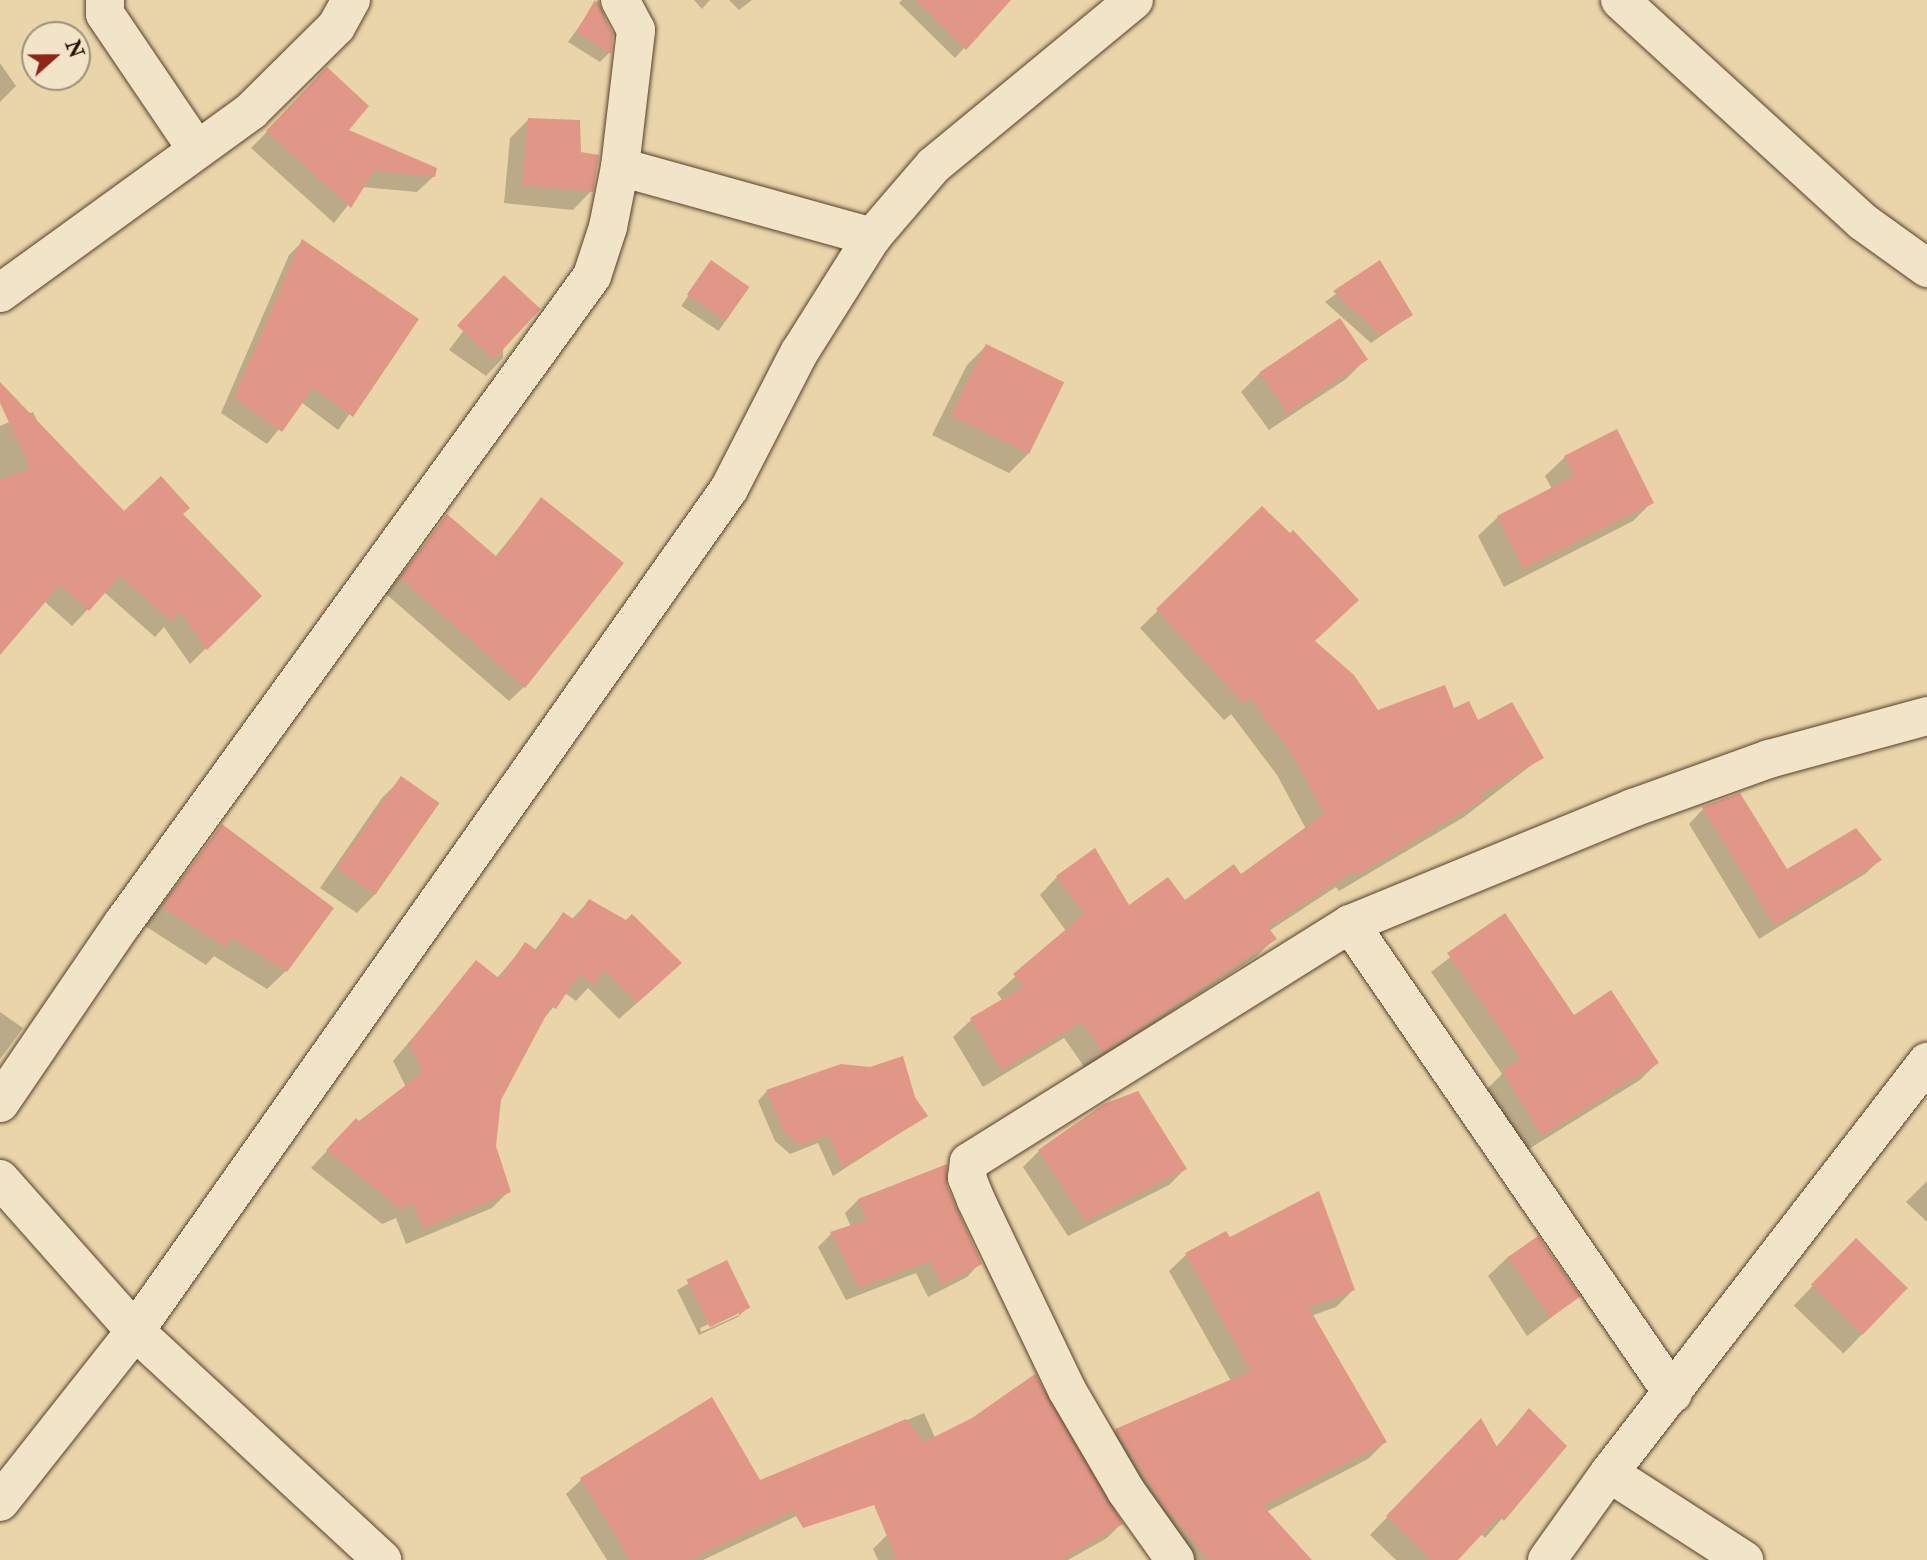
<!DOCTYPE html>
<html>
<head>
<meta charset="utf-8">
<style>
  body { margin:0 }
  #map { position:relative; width:1927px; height:1560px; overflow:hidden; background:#ead5ab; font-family:"IM FELL Double Pica",serif }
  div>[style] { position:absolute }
  .shadow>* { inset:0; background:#0003; transform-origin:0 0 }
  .building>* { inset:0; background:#e19787; transform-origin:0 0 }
  .roads { filter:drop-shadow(0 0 2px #59402c) drop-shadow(0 0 2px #59402c) }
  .minor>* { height:38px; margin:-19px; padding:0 19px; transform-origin:19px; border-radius:19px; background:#f1e4c8 }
  .tertiary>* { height:38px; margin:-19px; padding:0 19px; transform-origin:19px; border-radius:19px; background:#f1e4c8 }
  span { translate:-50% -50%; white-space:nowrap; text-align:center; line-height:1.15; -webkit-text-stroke:5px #f1e4c8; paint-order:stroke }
  .north { position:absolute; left:21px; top:21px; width:70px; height:70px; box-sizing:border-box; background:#f1e4c8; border:2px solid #a18f78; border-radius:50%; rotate:69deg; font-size:19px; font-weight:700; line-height:28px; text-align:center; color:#290f01 }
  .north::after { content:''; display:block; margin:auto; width:24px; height:32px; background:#8f2418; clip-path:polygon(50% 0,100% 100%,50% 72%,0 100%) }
</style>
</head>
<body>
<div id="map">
  <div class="shadow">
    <i style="clip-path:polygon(598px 0,612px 35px,609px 53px,600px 62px,568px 42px)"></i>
    <i style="clip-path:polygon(694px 0,710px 0,702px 9px)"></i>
    <i style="clip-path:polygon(729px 0,752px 0,739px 10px)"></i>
    <i style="clip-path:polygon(902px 0,1008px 0,955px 58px,899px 3px)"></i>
    <i style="clip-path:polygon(0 63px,16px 86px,0 102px)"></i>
    <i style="clip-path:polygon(311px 86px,347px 130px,434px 176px,417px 192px,362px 187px,334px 223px,251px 148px)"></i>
    <i style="clip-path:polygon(529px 119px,579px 154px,591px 191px,573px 210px,504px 203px,510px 138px)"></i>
    <i style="clip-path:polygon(302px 242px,417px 320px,338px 430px,301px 402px,267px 444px,221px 413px,289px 255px)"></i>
    <i style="left:711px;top:262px;width:45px;height:53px;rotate:34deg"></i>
    <i style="clip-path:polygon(1379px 262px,1411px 315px,1371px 343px,1325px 302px)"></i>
    <i style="clip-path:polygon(504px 277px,503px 358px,486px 376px,449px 350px)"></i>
    <i style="clip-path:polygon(1339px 320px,1365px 360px,1346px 379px,1269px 430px,1241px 392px,1260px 373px)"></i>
    <i style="clip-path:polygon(986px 346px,1028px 454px,1009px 473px,932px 435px,967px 365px)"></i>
    <i style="clip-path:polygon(33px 412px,40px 427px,124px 513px,181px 515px,259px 596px,190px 664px,164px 627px,155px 637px,104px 592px,72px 626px,44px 601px,0 653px,0 426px)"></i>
    <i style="clip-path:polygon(1565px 457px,1652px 502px,1633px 521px,1504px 587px,1478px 536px,1498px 517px,1552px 489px,1545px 476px)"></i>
    <i style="clip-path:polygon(541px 500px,524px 687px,509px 701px,386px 594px,447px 516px,495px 557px)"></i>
    <i style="clip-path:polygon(1262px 508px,1313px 641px,1377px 713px,1453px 710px,1542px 757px,1464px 817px,1339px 891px,1336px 887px,1269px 931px,1274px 939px,1257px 956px,1085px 1068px,1064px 1038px,983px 1087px,953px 1037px,971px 1020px,1003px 1001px,997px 993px,1066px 931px,1040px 895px,1057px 877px,1094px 851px,1129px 908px,1184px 902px,1241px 877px,1306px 829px,1277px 775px,1231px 714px,1224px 720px,1140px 628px)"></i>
    <i style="clip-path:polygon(401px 779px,376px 893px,357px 913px,320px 888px,382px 798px)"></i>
    <i style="clip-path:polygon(1703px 809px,1787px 871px,1880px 860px,1865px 874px,1759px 939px,1689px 824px)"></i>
    <i style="clip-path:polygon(222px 826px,286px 971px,267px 989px,214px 956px,206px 965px,145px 926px)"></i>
    <i style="clip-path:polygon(589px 901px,663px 980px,619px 1019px,588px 988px,576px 1001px,565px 993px,541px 1022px,499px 1099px,495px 1146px,509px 1191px,492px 1208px,406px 1244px,396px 1218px,382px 1224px,311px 1168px,340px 1137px,406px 1087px,393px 1061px,476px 963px,497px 978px,525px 945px,534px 951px,563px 914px,572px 919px)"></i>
    <i style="clip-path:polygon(1505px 915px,1574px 1018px,1657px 1063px,1640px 1080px,1524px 1152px,1486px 1090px,1502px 1074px,1431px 972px)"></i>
    <i style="clip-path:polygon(0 1012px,23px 1028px,0 1059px)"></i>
    <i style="clip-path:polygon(767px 1091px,914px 1098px,926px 1116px,833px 1176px,818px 1143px,790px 1154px,775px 1141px,758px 1101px)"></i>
    <i style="clip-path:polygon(1039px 1151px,1185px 1169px,1169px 1185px,1068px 1236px,1023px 1167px)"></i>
    <i style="clip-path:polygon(1927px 1181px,1927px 1222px,1906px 1202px)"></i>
    <i style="clip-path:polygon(945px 1187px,980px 1263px,967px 1277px,928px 1297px,916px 1273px,846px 1300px,818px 1247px,831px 1234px,851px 1227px,845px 1213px,858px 1200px)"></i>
    <i style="clip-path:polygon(1225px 1234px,1229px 1240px,1353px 1290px,1336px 1307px,1311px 1316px,1385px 1442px,1368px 1459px,1266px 1512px,1243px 1560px,1178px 1560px,1099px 1447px,1116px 1430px,1231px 1381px,1169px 1271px,1186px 1255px)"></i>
    <i style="clip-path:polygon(1538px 1239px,1578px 1297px,1527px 1336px,1488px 1276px,1508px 1257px)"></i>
    <i style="left:1857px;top:1240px;width:69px;height:91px;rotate:44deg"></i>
    <i style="clip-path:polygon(evenodd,726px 1262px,748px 1307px,738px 1317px,699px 1335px,677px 1290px,726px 1262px,739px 1311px,739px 1315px,701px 1332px,700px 1328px,739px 1311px)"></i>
    <i style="clip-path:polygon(712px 1400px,759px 1482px,924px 1413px,937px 1442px,922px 1457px,703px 1560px,607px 1560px,566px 1494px,581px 1480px)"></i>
    <i style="clip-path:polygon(1529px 1411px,1565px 1446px,1485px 1538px,1480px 1533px,1455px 1560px,1396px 1560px,1370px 1535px,1480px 1421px,1495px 1448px)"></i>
    <i style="clip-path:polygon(1121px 1524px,1107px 1538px,1068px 1560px,878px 1560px,873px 1549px,887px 1535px)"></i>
  </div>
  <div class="building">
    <i style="clip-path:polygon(595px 0,613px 34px,611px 54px,576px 32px)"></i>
    <i style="clip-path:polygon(916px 0,1011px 0,966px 50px)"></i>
    <i style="clip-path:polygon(327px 67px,369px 106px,349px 130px,437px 168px,435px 177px,374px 171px,351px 208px,266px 131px)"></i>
    <i style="clip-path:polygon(528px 118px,580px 120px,581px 152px,599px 155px,593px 192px,522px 185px)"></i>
    <i style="clip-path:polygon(302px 239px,419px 319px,353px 417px,313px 388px,282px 432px,234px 398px)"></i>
    <i style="left:711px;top:260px;width:47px;height:42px;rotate:35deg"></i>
    <i style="clip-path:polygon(1380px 260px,1413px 315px,1381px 335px,1333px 291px)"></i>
    <i style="left:504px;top:275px;width:50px;height:69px;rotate:43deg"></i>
    <i style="left:1340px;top:318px;width:50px;height:97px;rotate:56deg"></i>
    <i style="left:986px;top:344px;width:87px;height:80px;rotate:26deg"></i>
    <i style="clip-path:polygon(0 382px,124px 511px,161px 476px,190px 508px,183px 514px,262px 596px,207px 650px,180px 612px,172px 622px,120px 576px,89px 611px,60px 585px,0 655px,0 480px,30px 468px,0 403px)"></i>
    <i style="clip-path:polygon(1617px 429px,1654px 503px,1523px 569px,1497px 516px,1574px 476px,1564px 456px)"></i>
    <i style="clip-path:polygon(541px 497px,624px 563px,525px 688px,400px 578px,447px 514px,497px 557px)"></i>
    <i style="clip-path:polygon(1262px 506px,1290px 533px,1293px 530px,1359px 600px,1315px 641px,1354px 675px,1378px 710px,1445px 685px,1454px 708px,1469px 701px,1478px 720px,1512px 702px,1544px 758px,1480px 795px,1483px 800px,1357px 875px,1354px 871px,1268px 927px,1277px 939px,1103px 1052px,1082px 1022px,1001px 1071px,970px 1018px,1023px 987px,1013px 974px,1084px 914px,1056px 876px,1095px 848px,1129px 905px,1168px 877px,1185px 900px,1234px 864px,1241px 874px,1324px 814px,1294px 757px,1250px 698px,1243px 704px,1156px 609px)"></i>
    <i style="left:401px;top:776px;width:47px;height:112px;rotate:35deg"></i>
    <i style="clip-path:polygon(1740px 793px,1787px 869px,1856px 828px,1882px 860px,1774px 925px,1702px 807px)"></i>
    <i style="clip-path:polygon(222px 824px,334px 908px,287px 972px,232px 938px,225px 947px,162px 907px)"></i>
    <i style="clip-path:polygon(589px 899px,626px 920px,632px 914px,682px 963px,637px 1003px,604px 970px,594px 985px,579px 974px,556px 1009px,551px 1006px,501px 1100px,496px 1146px,511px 1192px,423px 1229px,413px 1203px,400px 1209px,326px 1150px,356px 1118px,359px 1121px,423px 1072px,409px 1043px,476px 960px,500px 979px,525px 942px,538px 951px,563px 912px,575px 920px)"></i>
    <i style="clip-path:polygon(1505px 913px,1574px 1015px,1611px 990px,1659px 1063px,1542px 1136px,1502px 1071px,1521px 1059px,1447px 953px)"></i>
    <i style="clip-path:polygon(903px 1056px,915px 1097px,928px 1116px,843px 1168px,828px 1135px,800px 1145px,784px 1132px,766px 1090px,841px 1064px,870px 1067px)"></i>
    <i style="clip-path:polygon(1138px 1091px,1187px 1169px,1085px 1221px,1038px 1150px,1104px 1104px)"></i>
    <i style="clip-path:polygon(947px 1164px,947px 1186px,982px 1264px,942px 1285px,930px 1261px,859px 1288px,830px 1232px,867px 1220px,858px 1199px)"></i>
    <i style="clip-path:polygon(1319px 1191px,1355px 1290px,1309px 1308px,1387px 1442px,1263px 1506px,1312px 1560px,1209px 1560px,1161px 1502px,1115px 1429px,1251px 1371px,1185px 1253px,1226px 1231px,1230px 1237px)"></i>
    <i style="left:1538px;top:1236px;width:74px;height:37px;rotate:55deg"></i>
    <i style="left:1856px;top:1238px;width:72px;height:65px;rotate:44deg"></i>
    <i style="left:727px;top:1260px;width:53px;height:45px;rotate:64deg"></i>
    <i style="clip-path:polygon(1035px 1374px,1123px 1524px,1061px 1560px,897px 1560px,874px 1505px,803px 1528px,793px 1511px,690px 1560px,630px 1560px,580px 1478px,712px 1397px,760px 1480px,906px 1419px,924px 1442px,972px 1418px)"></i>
    <i style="clip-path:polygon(1529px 1408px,1567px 1446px,1504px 1521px,1499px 1516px,1458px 1560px,1432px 1560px,1386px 1516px,1481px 1418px,1497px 1447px)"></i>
  </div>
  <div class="roads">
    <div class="minor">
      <i style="left:105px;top:0;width:14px;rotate:90deg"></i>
      <i style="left:105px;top:14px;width:164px;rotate:55.9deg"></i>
      <i style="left:620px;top:167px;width:262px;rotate:15.5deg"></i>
      <i style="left:0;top:293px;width:310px;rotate:-35.9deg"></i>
      <i style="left:251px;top:111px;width:120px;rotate:-44.7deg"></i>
      <i style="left:336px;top:27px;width:31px;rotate:-61deg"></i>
      <i style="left:1350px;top:924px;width:570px;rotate:55.5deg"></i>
      <i style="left:0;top:1103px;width:218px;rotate:-55.7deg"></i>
      <i style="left:123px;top:923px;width:799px;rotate:-54.06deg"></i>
      <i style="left:592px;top:276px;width:52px;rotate:-71.9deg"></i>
      <i style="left:608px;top:227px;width:61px;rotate:-78.7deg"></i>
      <i style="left:620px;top:167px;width:138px;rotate:-83.3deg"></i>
      <i style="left:636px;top:30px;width:34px;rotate:-118deg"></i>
      <i style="left:0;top:1179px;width:203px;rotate:48.4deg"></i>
      <i style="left:135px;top:1331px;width:337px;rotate:42.8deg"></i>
      <i style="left:1609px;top:1473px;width:161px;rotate:32.8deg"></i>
      <i style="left:0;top:1502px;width:218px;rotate:-51.7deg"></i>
      <i style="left:135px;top:1331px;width:1030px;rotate:-54.8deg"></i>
      <i style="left:729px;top:489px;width:153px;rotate:-62.8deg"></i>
      <i style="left:799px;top:353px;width:137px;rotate:-57.8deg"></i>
      <i style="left:872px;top:237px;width:95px;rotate:-49.3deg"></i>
      <i style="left:934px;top:165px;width:259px;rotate:-39.5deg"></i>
      <i style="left:1175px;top:1560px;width:85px;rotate:-125.4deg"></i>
      <i style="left:1126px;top:1491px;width:117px;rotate:-120.3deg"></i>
      <i style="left:1067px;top:1390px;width:211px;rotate:-115.6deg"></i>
      <i style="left:976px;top:1200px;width:24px;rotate:-112deg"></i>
      <i style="left:967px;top:1178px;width:16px;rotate:-83deg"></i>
      <i style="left:969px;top:1162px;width:449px;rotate:-32deg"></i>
      <i style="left:1350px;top:924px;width:306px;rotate:-22.3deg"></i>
      <i style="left:1633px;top:808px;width:145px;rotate:-19.8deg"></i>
      <i style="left:1769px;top:759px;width:164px;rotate:-15.2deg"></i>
      <i style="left:1547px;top:1560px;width:107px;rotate:-54.5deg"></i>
      <i style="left:1609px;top:1473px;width:520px;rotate:-52.27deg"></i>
    </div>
    <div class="tertiary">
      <i style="left:1620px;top:0;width:329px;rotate:42.4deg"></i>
      <i style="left:1863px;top:222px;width:79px;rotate:35.7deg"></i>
    </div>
  </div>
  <div class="north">N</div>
</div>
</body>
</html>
